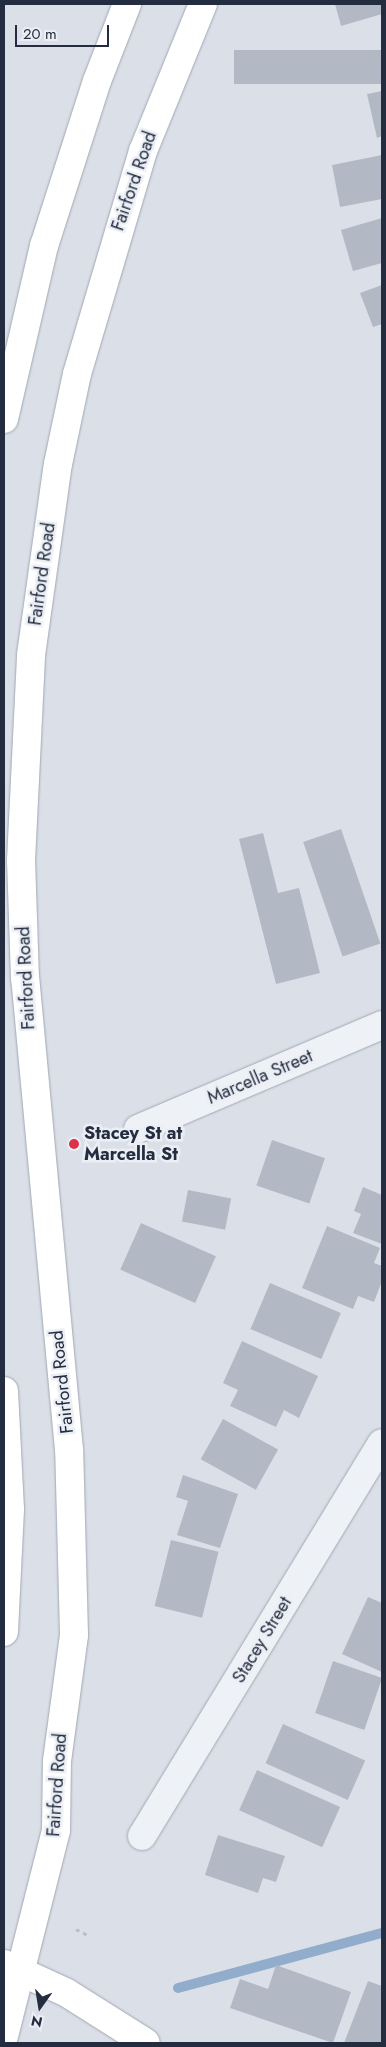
<!DOCTYPE html>
<html>
<head>
<meta charset="utf-8">
<style>
  body { margin:0 }
  #map { position:relative; width:386px; height:2047px; overflow:hidden; background:#dbe0e8; font-family:Jost,sans-serif }
  div>[style] { position:absolute }
  .stream>* { height:10px; margin:-5px; padding:0 5px; transform-origin:5px; border-radius:5px; background:#92adcc }
  .building>* { inset:0; background:#b2b9c5; transform-origin:0 0 }
  .path>* { height:3px; margin-top:-1.5px; transform-origin:0; background:repeating-linear-gradient(90deg,#b9bec6 0 4px,transparent 0 8px) }
  .roads { filter:drop-shadow(0 0 1px #a0a7b2) drop-shadow(0 0 1px #a0a7b2) }
  .minor>* { height:28px; margin:-14px; padding:0 14px; transform-origin:14px; border-radius:14px; background:#eef1f6 }
  .major>* { height:28px; margin:-14px; padding:0 14px; transform-origin:14px; border-radius:14px; background:#fff }
  .highway>* { height:28px; margin:-14px; padding:0 14px; transform-origin:14px; border-radius:14px; background:#fff }
  .dots>* { width:14px; height:14px; translate:-50% -50%; box-sizing:border-box; border:2px solid #ebeff5; border-radius:50% }
  span { translate:-50% -50%; white-space:nowrap; text-align:center; line-height:1.15; -webkit-text-stroke:5px #ebeff5; paint-order:stroke }
  .street-label { font-size:18px; color:#242d3f }
  .poi-label { font-size:18px; color:#242d3f; font-weight:700 }
  .left { translate:0 -50%; text-align:left }
  .frame { position:absolute; inset:0; border:5px solid #242d3f; pointer-events:none }
  .north { position:absolute; left:15px; top:1982px; width:50px; height:50px; -webkit-text-stroke:4px #ebeff5; paint-order:stroke; rotate:193deg; font-size:14px; font-weight:700; line-height:20px; text-align:center; color:#242d3f }
  .north::after { content:''; display:block; margin:auto; width:18px; height:22px; background:#242d3f; clip-path:polygon(50% 0,100% 100%,50% 72%,0 100%) }
  .scale { position:absolute; left:15px; top:25px; width:94px; height:22px; box-sizing:border-box; border:2px solid #242d3f; border-top:0; padding-left:6px; font-size:15px; line-height:18px; white-space:nowrap; color:#242d3f; -webkit-text-stroke:4px #ebeff5; paint-order:stroke }
</style>
</head>
<body>
<div id="map">
  <div class="stream">
    <i style="left:178px;top:1988px;width:211px;rotate:-15.1deg"></i>
  </div>
  <div class="building">
    <i style="clip-path:polygon(335px 4px,382px 4px,382px 14px,341px 26px)"></i>
    <i style="left:382px;top:50px;width:34px;height:148px;rotate:90deg"></i>
    <i style="clip-path:polygon(382px 91px,382px 136px,377px 138px,367px 94px)"></i>
    <i style="clip-path:polygon(382px 155px,382px 199px,340px 207px,332px 165px)"></i>
    <i style="clip-path:polygon(382px 218px,382px 263px,353px 271px,341px 230px)"></i>
    <i style="clip-path:polygon(382px 285px,382px 324px,373px 327px,360px 293px)"></i>
    <i style="left:341px;top:829px;width:121px;height:40px;rotate:71deg"></i>
    <i style="clip-path:polygon(263px 833px,278px 893px,299px 888px,320px 973px,276px 984px,239px 839px)"></i>
    <i style="left:272px;top:1140px;width:56px;height:48px;rotate:19deg"></i>
    <i style="clip-path:polygon(363px 1187px,382px 1195px,382px 1244px,353px 1233px,361px 1214px,354px 1211px)"></i>
    <i style="left:188px;top:1190px;width:44px;height:32px;rotate:11deg"></i>
    <i style="left:141px;top:1223px;width:82px;height:51px;rotate:24deg"></i>
    <i style="clip-path:polygon(327px 1226px,380px 1248px,374px 1263px,382px 1266px,382px 1281px,374px 1302px,358px 1296px,353px 1309px,302px 1288px)"></i>
    <i style="left:270px;top:1283px;width:77px;height:50px;rotate:23deg"></i>
    <i style="clip-path:polygon(242px 1341px,318px 1376px,299px 1418px,284px 1410px,276px 1427px,230px 1406px,238px 1390px,223px 1383px)"></i>
    <i style="left:223px;top:1419px;width:63px;height:46px;rotate:29deg"></i>
    <i style="clip-path:polygon(183px 1475px,238px 1494px,220px 1548px,177px 1535px,188px 1501px,176px 1497px)"></i>
    <i style="left:171px;top:1540px;width:49px;height:68px;rotate:14deg"></i>
    <i style="clip-path:polygon(368px 1597px,382px 1603px,382px 1672px,342px 1654px)"></i>
    <i style="left:333px;top:1661px;width:52px;height:55px;rotate:19deg"></i>
    <i style="left:283px;top:1724px;width:90px;height:43px;rotate:24deg"></i>
    <i style="left:257px;top:1770px;width:91px;height:44px;rotate:24deg"></i>
    <i style="clip-path:polygon(218px 1835px,285px 1856px,276px 1882px,263px 1878px,258px 1893px,205px 1875px)"></i>
    <i style="clip-path:polygon(276px 1965px,351px 1992px,333px 2043px,230px 2008px,240px 1979px,268px 1989px)"></i>
    <i style="clip-path:polygon(368px 1981px,382px 1986px,382px 2043px,344px 2043px)"></i>
  </div>
  <div class="path">
    <i style="left:76px;top:1929px;width:16px;rotate:27deg"></i>
  </div>
  <div class="roads">
    <div class="minor">
      <i style="left:138px;top:1129px;width:265px;rotate:-23.1deg"></i>
      <i style="left:142px;top:1836px;width:460px;rotate:-58.6deg"></i>
    </div>
    <div class="major">
      <i style="left:4px;top:1964px;width:69px;rotate:24.7deg"></i>
      <i style="left:67px;top:1993px;width:93px;rotate:32.3deg"></i>
    </div>
    <div class="highway">
      <i style="left:4px;top:419px;width:178px;rotate:-77deg"></i>
      <i style="left:44px;top:246px;width:173px;rotate:-72.2deg"></i>
      <i style="left:97px;top:81px;width:83px;rotate:-68.7deg"></i>
      <i style="left:4px;top:1391px;width:118px;rotate:87.1deg"></i>
      <i style="left:10px;top:1509px;width:123px;rotate:92.8deg"></i>
      <i style="left:4px;top:2036px;width:212px;rotate:-75.8deg"></i>
      <i style="left:56px;top:1830px;width:69px;rotate:-89.2deg"></i>
      <i style="left:57px;top:1761px;width:127px;rotate:-82.3deg"></i>
      <i style="left:74px;top:1635px;width:185px;rotate:-91.5deg"></i>
      <i style="left:69px;top:1450px;width:473px;rotate:-95.3deg"></i>
      <i style="left:25px;top:979px;width:118px;rotate:-91.9deg"></i>
      <i style="left:21px;top:861px;width:206px;rotate:-87.2deg"></i>
      <i style="left:31px;top:655px;width:193px;rotate:-82deg"></i>
      <i style="left:58px;top:464px;width:92px;rotate:-78.1deg"></i>
      <i style="left:77px;top:374px;width:233px;rotate:-73.5deg"></i>
      <i style="left:143px;top:151px;width:159px;rotate:-67.8deg"></i>
    </div>
  </div>
  <div class="dots">
    <i style="left:74px;top:1144px;background:#dc3149"></i>
  </div>
  <div class="street-label">
    <span style="left:134px;top:181px;rotate:-71deg">Fairford Road</span>
    <span style="left:42px;top:574px;rotate:-82deg">Fairford Road</span>
    <span style="left:26px;top:978px;rotate:-93deg">Fairford Road</span>
    <span style="left:260px;top:1077px;rotate:-23deg">Marcella Street</span>
    <span style="left:62px;top:1382px;rotate:-96deg">Fairford Road</span>
    <span style="left:262px;top:1640px;rotate:-59deg">Stacey Street</span>
    <span style="left:57px;top:1785px;rotate:-86deg">Fairford Road</span>
  </div>
  <div class="poi-label">
    <span class="left" style="left:84px;top:1144px">Stacey St at<br>Marcella St</span>
  </div>
  <div class="frame"></div>
  <div class="north">N</div>
  <div class="scale">20 m</div>
</div>
</body>
</html>
